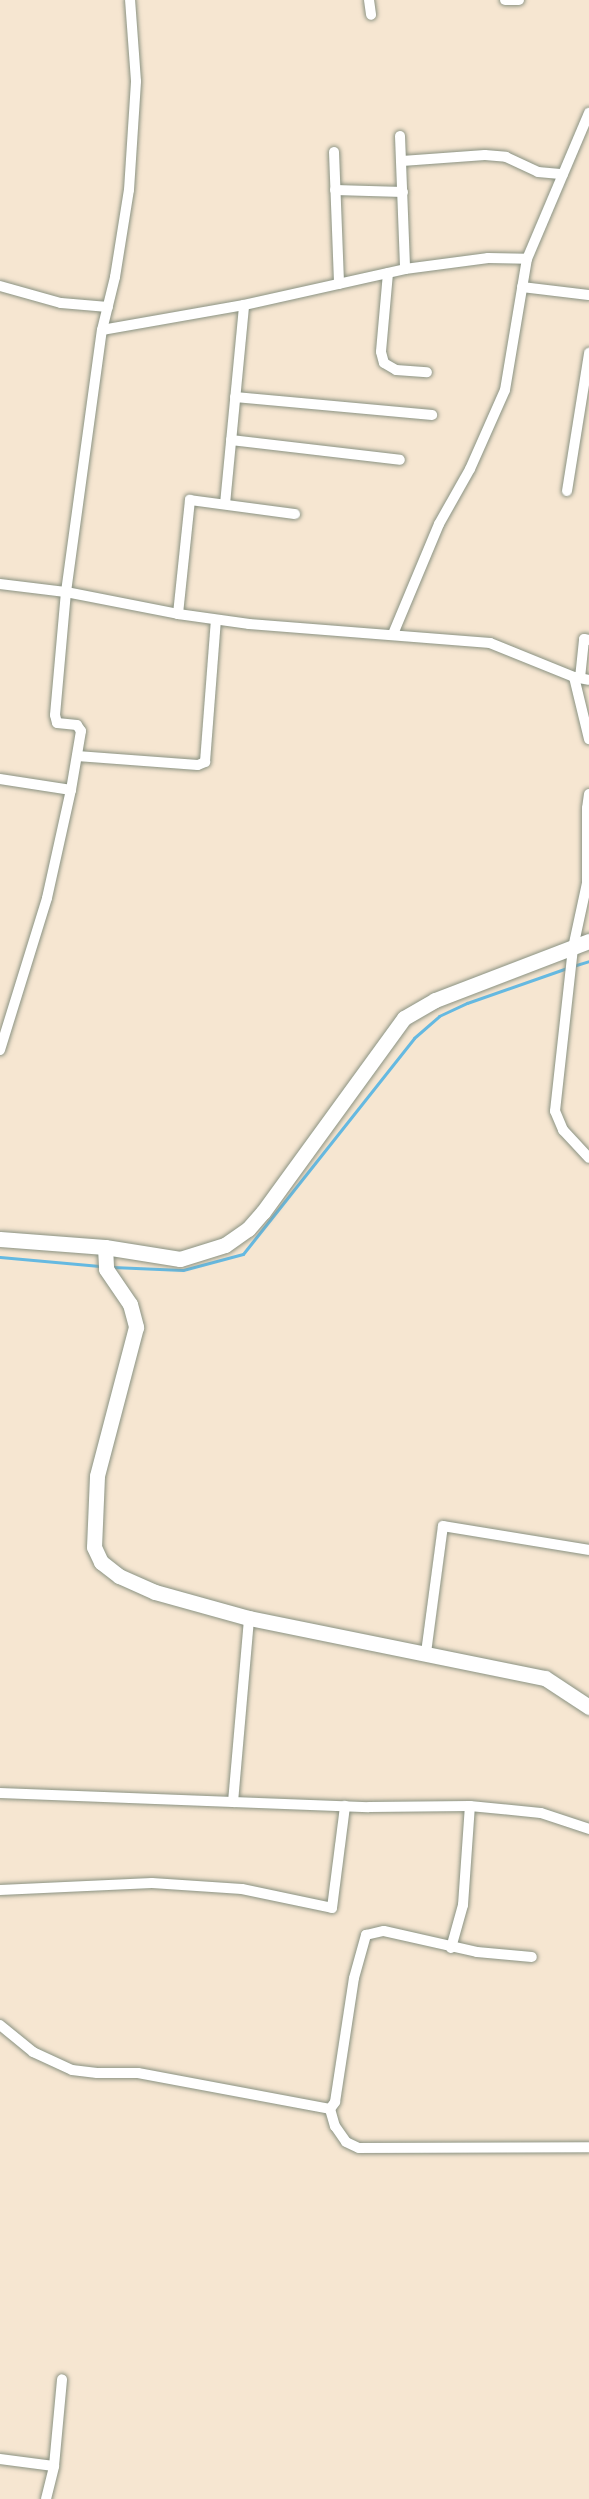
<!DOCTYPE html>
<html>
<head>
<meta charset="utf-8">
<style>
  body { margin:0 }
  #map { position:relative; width:589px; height:2499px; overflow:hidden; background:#f6e6d1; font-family:"Shantell Sans",sans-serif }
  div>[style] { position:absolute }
  .stream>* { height:3px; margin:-1.5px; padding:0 1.5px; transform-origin:1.5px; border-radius:1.5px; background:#65b9e1 }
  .roads { filter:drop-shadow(0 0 2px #8a9282) drop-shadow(0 0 2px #8a9282) }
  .street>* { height:10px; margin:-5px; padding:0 5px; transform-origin:5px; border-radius:5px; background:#fff }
  .secondary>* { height:15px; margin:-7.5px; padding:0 7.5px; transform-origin:7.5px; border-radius:7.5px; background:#fff }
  span { translate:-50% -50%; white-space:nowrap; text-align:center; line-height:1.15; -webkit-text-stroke:5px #fff; paint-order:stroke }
</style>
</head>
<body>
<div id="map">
  <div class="stream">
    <i style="left:573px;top:966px;width:17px;rotate:-17deg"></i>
    <i style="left:0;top:1257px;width:100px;rotate:5.1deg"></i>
    <i style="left:112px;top:1267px;width:71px;rotate:2.4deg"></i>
    <i style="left:183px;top:1270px;width:62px;rotate:-14.9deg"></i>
    <i style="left:243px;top:1254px;width:275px;rotate:-51.6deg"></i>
    <i style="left:414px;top:1038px;width:33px;rotate:-41deg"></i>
    <i style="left:439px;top:1016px;width:31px;rotate:-25deg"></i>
    <i style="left:467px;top:1003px;width:106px;rotate:-19.3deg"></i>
  </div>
  <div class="roads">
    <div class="street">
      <i style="left:369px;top:0;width:15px;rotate:82deg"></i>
      <i style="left:505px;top:0;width:14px"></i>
      <i style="left:400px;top:136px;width:133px;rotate:87.8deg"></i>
      <i style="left:334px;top:152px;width:132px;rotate:87.8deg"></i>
      <i style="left:402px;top:161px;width:83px;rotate:-4.1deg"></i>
      <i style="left:485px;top:155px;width:21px;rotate:5deg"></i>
      <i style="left:506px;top:157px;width:35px;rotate:25deg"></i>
      <i style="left:538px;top:172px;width:25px;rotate:5deg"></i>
      <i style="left:335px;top:190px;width:68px;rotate:1.7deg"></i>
      <i style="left:388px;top:273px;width:79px;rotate:95.1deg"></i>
      <i style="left:381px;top:352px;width:11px;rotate:75deg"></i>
      <i style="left:384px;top:363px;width:14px;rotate:30deg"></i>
      <i style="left:396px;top:370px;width:31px;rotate:4deg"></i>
      <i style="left:0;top:286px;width:63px;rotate:15.6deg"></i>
      <i style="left:61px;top:303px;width:47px;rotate:4.9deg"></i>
      <i style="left:522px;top:287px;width:67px;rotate:6.8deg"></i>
      <i style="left:102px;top:330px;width:144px;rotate:-10deg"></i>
      <i style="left:244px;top:305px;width:165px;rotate:-12.6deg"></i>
      <i style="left:405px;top:269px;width:84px;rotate:-7.5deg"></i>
      <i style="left:488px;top:258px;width:39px;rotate:1deg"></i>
      <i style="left:235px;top:397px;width:198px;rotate:5.2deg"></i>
      <i style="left:231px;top:440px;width:170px;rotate:6.7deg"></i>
      <i style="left:567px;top:491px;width:140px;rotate:-80.9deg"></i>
      <i style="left:225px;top:504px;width:200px;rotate:-84.5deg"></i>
      <i style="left:0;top:584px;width:66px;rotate:6.9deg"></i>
      <i style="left:66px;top:592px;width:114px;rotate:11.1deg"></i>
      <i style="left:178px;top:614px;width:72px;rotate:8deg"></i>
      <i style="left:249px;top:624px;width:242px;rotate:4.5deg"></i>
      <i style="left:490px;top:643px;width:91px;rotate:22deg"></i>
      <i style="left:574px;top:677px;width:15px;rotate:11deg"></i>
      <i style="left:178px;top:614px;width:115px;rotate:-84deg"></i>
      <i style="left:190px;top:500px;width:106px;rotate:7.6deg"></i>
      <i style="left:393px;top:634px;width:119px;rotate:-67.3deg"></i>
      <i style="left:439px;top:524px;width:63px;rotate:-60.6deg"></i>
      <i style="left:470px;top:469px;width:86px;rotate:-66.1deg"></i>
      <i style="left:505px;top:390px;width:133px;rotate:-80.5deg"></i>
      <i style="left:527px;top:259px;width:159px;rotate:-67deg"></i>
      <i style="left:574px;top:677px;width:64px;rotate:76.4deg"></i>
      <i style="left:580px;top:678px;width:39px;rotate:-84deg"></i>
      <i style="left:584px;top:639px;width:5px;rotate:11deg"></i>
      <i style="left:77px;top:756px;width:121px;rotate:4.3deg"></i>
      <i style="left:198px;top:765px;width:8px;rotate:-23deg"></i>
      <i style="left:205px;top:762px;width:142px;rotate:-85.6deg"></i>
      <i style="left:0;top:779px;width:72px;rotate:8.8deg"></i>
      <i style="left:589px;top:794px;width:14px;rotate:98deg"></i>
      <i style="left:587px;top:808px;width:75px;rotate:90deg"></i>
      <i style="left:587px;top:883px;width:66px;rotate:102.2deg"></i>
      <i style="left:573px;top:948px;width:164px;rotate:96.3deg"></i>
      <i style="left:555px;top:1111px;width:21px;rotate:67deg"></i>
      <i style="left:563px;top:1130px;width:38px;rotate:47deg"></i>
      <i style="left:0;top:1050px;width:159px;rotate:-72.8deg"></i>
      <i style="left:47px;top:898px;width:111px;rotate:-77.5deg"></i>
      <i style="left:71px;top:790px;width:60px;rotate:-80.4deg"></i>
      <i style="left:81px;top:731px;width:7px;rotate:-124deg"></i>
      <i style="left:77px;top:725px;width:20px;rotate:-174deg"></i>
      <i style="left:57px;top:723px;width:8px;rotate:-104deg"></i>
      <i style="left:55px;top:715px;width:123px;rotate:-84.9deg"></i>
      <i style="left:66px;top:592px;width:264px;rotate:-82.2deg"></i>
      <i style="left:102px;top:330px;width:55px;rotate:-76.2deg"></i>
      <i style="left:115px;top:277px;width:88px;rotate:-80.9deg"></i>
      <i style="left:129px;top:190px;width:109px;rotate:-86.3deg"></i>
      <i style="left:136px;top:81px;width:81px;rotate:-94.2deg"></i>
      <i style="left:426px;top:1653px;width:128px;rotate:-82.4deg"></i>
      <i style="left:443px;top:1526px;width:148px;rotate:9.3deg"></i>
      <i style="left:0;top:1793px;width:369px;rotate:2.2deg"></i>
      <i style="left:369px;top:1807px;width:101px;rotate:-0.6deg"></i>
      <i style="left:470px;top:1806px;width:71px;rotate:5.6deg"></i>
      <i style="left:541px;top:1813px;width:51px;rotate:18.4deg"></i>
      <i style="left:233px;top:1802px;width:185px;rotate:-85deg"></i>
      <i style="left:0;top:1890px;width:152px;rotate:-2.6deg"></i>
      <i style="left:152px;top:1883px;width:90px;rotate:3.8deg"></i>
      <i style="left:242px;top:1889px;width:92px;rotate:11.9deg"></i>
      <i style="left:332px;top:1908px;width:103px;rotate:-82.7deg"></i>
      <i style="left:451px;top:1948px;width:45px;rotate:-74.4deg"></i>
      <i style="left:463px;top:1905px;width:99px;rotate:-86deg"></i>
      <i style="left:0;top:2025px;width:43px;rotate:39.3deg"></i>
      <i style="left:33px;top:2052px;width:43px;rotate:24.8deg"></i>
      <i style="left:72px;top:2070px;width:25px;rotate:7deg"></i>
      <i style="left:97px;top:2073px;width:41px"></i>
      <i style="left:138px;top:2073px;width:195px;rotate:10.6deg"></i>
      <i style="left:330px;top:2109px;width:9px;rotate:-54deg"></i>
      <i style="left:335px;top:2102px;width:125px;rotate:-81.3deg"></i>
      <i style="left:354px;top:1978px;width:45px;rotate:-74.4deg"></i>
      <i style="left:366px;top:1935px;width:18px;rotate:-13deg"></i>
      <i style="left:384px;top:1931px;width:95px;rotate:12.7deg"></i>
      <i style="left:477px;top:1952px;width:55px;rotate:5.2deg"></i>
      <i style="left:330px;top:2109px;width:18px;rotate:74deg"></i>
      <i style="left:335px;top:2126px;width:19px;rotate:55deg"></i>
      <i style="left:346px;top:2142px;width:14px;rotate:25deg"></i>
      <i style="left:359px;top:2148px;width:230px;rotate:-0.2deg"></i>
      <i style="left:0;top:2459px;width:54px;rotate:7.4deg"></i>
      <i style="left:46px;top:2499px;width:34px;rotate:-76deg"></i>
      <i style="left:54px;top:2466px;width:87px;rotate:-84.7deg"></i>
    </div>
    <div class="secondary">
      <i style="left:0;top:1239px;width:105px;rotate:4.4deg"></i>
      <i style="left:105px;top:1247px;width:76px;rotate:9.1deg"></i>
      <i style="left:180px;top:1259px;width:47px;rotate:-17.3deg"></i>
      <i style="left:225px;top:1245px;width:28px;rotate:-35deg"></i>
      <i style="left:248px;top:1229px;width:23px;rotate:-49deg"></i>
      <i style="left:263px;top:1212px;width:240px;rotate:-54deg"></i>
      <i style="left:404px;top:1018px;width:36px;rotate:-30deg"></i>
      <i style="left:435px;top:1000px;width:165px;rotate:-21deg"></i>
      <i style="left:105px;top:1247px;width:22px;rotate:87deg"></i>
      <i style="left:106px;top:1269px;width:42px;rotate:55.6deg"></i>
      <i style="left:130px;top:1304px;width:24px;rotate:75deg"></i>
      <i style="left:136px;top:1327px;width:154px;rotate:104.7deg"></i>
      <i style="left:97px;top:1476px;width:71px;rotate:92.4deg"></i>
      <i style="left:94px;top:1547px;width:17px;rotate:65deg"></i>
      <i style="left:101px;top:1562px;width:23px;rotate:38deg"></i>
      <i style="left:119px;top:1576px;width:39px;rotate:24deg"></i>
      <i style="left:155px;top:1592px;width:98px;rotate:15.5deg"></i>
      <i style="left:249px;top:1618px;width:302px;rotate:11.5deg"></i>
      <i style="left:545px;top:1678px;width:53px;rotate:33.4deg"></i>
    </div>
  </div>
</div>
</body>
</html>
